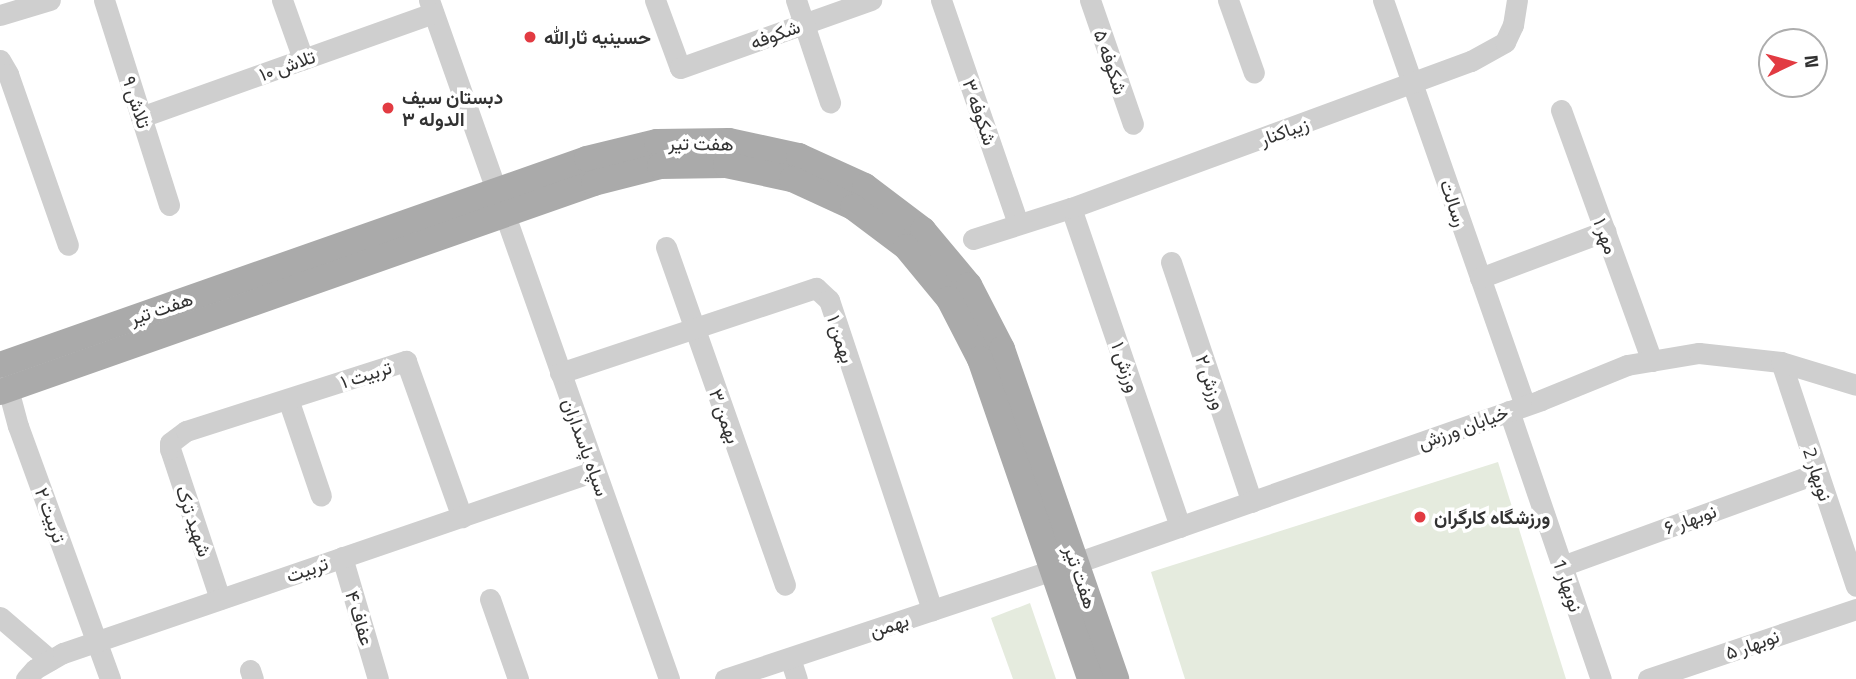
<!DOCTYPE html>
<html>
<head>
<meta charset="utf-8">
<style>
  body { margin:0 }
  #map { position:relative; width:1856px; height:679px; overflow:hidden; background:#fff; font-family:"Titillium Web",Vazirmatn,sans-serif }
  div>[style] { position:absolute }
  .green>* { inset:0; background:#e5ebde }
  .minor>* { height:21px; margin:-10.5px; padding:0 10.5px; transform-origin:10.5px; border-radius:10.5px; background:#cfcfcf }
  .major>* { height:26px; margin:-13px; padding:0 13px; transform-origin:13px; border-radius:13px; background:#aaa }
  .dots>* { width:19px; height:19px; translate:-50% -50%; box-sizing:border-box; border:4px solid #fff; border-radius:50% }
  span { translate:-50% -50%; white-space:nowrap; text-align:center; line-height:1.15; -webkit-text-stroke:7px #fff; paint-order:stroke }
  .street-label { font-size:19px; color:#323232 }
  .poi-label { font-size:19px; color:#323232; font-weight:700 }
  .left { translate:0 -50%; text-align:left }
  .north { position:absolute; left:1758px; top:28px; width:70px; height:70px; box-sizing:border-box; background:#fff; border:2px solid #adadad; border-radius:50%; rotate:85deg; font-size:19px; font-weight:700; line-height:28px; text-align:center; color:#323232 }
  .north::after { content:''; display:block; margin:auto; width:24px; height:32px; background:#e23b42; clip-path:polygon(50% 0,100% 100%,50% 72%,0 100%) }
</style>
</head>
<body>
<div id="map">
  <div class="green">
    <i style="clip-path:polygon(1498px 462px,1566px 679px,1185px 679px,1151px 572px)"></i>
    <i style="clip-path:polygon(1030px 603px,1056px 679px,1013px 679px,991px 618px)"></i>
  </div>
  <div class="minor">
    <i style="left:104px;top:0;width:215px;rotate:72.4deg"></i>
    <i style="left:282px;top:0;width:63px;rotate:70.4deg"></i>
    <i style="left:429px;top:0;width:720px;rotate:70.53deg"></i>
    <i style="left:655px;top:0;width:72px;rotate:69.8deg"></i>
    <i style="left:680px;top:68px;width:203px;rotate:-19.6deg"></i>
    <i style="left:796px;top:0;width:108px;rotate:71.6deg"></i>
    <i style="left:941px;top:0;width:237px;rotate:71deg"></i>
    <i style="left:1090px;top:0;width:131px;rotate:70.9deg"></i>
    <i style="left:1228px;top:0;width:77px;rotate:70.4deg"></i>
    <i style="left:1383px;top:0;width:429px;rotate:70.7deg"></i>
    <i style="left:0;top:15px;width:52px;rotate:-16.7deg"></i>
    <i style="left:0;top:60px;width:16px;rotate:60deg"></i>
    <i style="left:8px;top:74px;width:181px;rotate:70.7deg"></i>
    <i style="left:1561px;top:110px;width:267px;rotate:70.1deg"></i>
    <i style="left:141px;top:117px;width:310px;rotate:-19.6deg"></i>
    <i style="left:1071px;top:208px;width:337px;rotate:71.1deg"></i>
    <i style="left:973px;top:239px;width:103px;rotate:-17.6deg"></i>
    <i style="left:1071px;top:208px;width:426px;rotate:-20.2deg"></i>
    <i style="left:1471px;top:61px;width:39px;rotate:-29deg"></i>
    <i style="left:1505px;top:42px;width:19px;rotate:-65deg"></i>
    <i style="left:1513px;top:25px;width:25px;rotate:-81deg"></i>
    <i style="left:666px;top:247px;width:358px;rotate:70.6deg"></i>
    <i style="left:1171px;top:262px;width:253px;rotate:71.4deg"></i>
    <i style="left:1480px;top:278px;width:134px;rotate:-20.6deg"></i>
    <i style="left:1781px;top:362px;width:236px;rotate:71.5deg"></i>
    <i style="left:560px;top:373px;width:270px;rotate:-18.4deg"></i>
    <i style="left:816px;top:288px;width:18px;rotate:43deg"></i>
    <i style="left:829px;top:300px;width:327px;rotate:71.6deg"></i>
    <i style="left:8px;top:389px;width:38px;rotate:75deg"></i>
    <i style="left:18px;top:426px;width:269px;rotate:70deg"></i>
    <i style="left:288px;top:399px;width:102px;rotate:71.2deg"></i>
    <i style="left:1509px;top:411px;width:283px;rotate:71.1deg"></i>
    <i style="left:342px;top:557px;width:127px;rotate:73.6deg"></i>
    <i style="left:1076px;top:563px;width:493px;rotate:-19.3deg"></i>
    <i style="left:1541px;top:400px;width:93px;rotate:-22.1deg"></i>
    <i style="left:1627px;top:365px;width:73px;rotate:-9.5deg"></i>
    <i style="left:1699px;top:353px;width:82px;rotate:6.3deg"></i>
    <i style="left:1781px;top:362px;width:78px;rotate:17deg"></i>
    <i style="left:1562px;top:566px;width:272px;rotate:-20deg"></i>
    <i style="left:220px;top:599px;width:158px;rotate:-108.4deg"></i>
    <i style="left:170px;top:449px;width:6px;rotate:-90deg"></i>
    <i style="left:170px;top:443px;width:20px;rotate:-37deg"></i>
    <i style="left:186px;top:431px;width:231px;rotate:-17.7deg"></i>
    <i style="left:406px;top:361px;width:166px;rotate:70.3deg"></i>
    <i style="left:490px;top:599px;width:85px;rotate:70.7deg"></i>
    <i style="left:0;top:617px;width:66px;rotate:40.7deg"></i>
    <i style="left:790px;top:658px;width:22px;rotate:72deg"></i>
    <i style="left:250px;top:670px;width:9px;rotate:72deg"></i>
    <i style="left:26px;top:679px;width:13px;rotate:-48deg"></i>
    <i style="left:35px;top:669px;width:32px;rotate:-30deg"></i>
    <i style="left:63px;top:653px;width:562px;rotate:-18.89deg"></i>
    <i style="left:725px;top:679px;width:345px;rotate:-18.4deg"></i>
    <i style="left:1648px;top:679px;width:219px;rotate:-18.6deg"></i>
  </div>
  <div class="major">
    <i style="left:0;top:365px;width:622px;rotate:-19.34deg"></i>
    <i style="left:587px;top:159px;width:72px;rotate:-13.7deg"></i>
    <i style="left:657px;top:142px;width:72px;rotate:-0.8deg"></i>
    <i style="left:729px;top:141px;width:72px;rotate:12.1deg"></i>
    <i style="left:799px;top:156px;width:72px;rotate:24.4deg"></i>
    <i style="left:865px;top:186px;width:73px;rotate:37.2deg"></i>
    <i style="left:923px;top:230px;width:72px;rotate:50.1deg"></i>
    <i style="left:969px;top:285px;width:72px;rotate:62.7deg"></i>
    <i style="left:1002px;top:349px;width:349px;rotate:70.9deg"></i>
    <i style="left:0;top:392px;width:630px;rotate:-19.38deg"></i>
    <i style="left:594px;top:183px;width:68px;rotate:-14.4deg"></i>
    <i style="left:660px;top:166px;width:66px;rotate:-0.9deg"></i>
    <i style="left:726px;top:165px;width:67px;rotate:12deg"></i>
    <i style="left:792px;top:179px;width:67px;rotate:24.7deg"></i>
    <i style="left:853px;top:207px;width:66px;rotate:37deg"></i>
    <i style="left:906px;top:247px;width:67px;rotate:50.4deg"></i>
    <i style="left:949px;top:299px;width:68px;rotate:62.7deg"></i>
    <i style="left:980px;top:359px;width:338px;rotate:71deg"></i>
  </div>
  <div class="dots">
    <i style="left:530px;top:37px;background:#e23b42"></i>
    <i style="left:388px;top:108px;background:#e23b42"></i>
    <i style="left:1420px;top:517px;background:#e23b42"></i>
  </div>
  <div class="street-label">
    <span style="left:775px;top:34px;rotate:-20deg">شکوفه</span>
    <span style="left:1111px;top:62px;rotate:71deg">شکوفه ۵</span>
    <span style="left:287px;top:65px;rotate:-20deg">تلاش ۱۰</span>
    <span style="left:137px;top:102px;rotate:72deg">تلاش ۹</span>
    <span style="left:980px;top:112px;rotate:71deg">شکوفه ۳</span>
    <span style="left:1284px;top:131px;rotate:-20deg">زیباکنار</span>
    <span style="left:701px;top:143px;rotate:1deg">هفت تیر</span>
    <span style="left:1454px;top:203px;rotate:71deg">رسالت</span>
    <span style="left:1606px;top:236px;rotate:70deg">مهر ۱</span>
    <span style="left:161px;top:308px;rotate:-19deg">هفت تیر</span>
    <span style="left:841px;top:339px;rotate:72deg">بهمن ۱</span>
    <span style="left:1126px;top:367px;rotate:71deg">ورزش ۱</span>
    <span style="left:366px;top:374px;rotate:-18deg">تربیت ۱</span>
    <span style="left:1211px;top:382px;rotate:71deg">ورزش ۲</span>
    <span style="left:725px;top:416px;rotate:70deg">بهمن ۳</span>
    <span style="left:1463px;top:427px;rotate:-20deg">خیابان ورزش</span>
    <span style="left:586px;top:447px;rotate:70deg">سپاه پاسداران</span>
    <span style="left:1818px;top:474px;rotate:72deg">نوبهار 2</span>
    <span style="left:51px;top:515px;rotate:70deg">تربیت ۲</span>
    <span style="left:1690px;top:519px;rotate:-20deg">نوبهار ۶</span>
    <span style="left:194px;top:521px;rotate:71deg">شهید ترک</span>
    <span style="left:307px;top:569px;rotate:-19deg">تربیت</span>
    <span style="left:1081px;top:577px;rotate:71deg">هفت تیر</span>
    <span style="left:1568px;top:585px;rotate:71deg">نوبهار 1</span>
    <span style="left:360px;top:618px;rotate:73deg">عفاف ۴</span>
    <span style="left:889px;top:625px;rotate:-18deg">بهمن</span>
    <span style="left:1752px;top:644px;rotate:-19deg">نوبهار ۵</span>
  </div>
  <div class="poi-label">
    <span class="left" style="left:544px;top:37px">حسینیه ثارالله</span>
    <span class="left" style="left:402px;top:108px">دبستان سیف<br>الدوله ۳</span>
    <span class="left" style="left:1434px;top:517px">ورزشگاه کارگران</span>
  </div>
  <div class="north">N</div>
</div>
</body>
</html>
